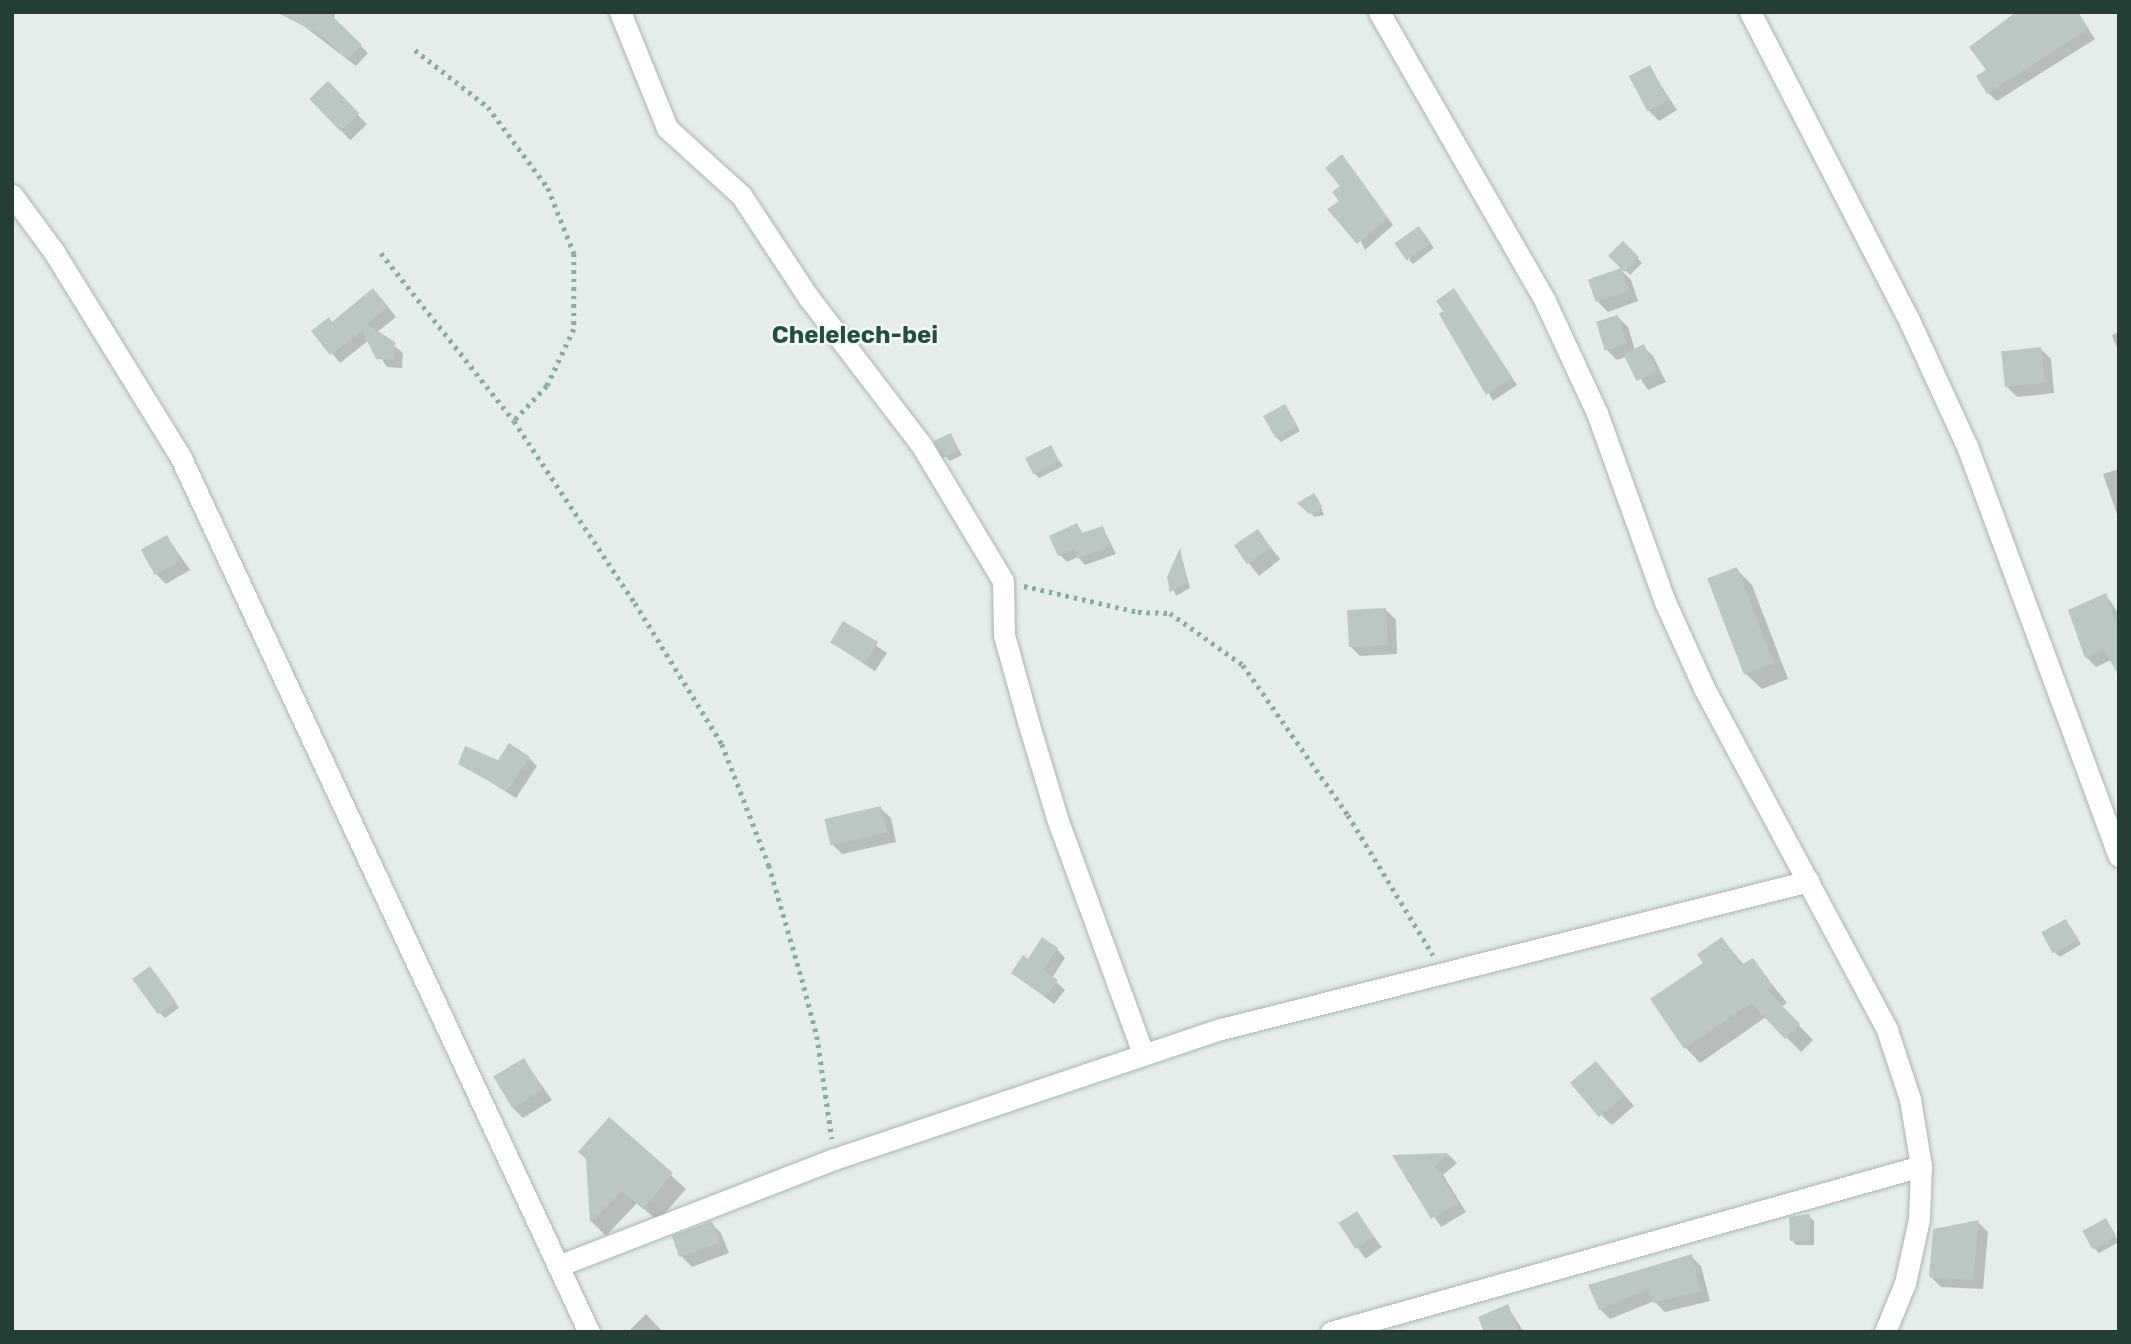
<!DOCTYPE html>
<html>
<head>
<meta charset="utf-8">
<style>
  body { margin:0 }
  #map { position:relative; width:2131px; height:1344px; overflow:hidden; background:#e5ede9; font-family:Rubik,sans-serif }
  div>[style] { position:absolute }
  .shadow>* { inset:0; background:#0003; transform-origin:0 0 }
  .building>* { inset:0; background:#bbc8c1; transform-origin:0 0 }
  .path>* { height:4.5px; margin-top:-2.25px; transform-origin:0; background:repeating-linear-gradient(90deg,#88af9e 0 3.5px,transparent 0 8.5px) }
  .roads { filter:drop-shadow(0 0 2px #a8b5af) drop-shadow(0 0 2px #a8b5af) }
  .minor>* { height:21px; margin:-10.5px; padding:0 10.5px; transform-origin:10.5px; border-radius:10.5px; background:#fff }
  span { translate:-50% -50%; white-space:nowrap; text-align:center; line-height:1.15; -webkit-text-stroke:5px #f6faf7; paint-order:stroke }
  .quarter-label { font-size:24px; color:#22503f; font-weight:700 }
  .frame { position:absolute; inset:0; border:14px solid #253e35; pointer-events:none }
</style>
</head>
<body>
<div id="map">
  <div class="shadow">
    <i style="clip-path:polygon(307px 12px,335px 12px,334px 20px,368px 53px,356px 66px,301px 24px)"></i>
    <i style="clip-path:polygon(2020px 12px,2078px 12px,2095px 39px,1997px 101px,1988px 93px,1989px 70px)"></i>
    <i style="clip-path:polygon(1649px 67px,1677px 110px,1659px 121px,1649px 111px)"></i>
    <i style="left:328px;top:84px;width:56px;height:23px;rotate:46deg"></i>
    <i style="clip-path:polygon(1348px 163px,1393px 225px,1365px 250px,1342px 201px)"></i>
    <i style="clip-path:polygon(1423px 233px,1434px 248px,1413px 264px,1409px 260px)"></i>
    <i style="left:1623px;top:244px;width:27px;height:17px;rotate:45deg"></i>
    <i style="clip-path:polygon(1621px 270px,1631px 280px,1638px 301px,1608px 312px,1598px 302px)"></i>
    <i style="clip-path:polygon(1454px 291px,1517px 385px,1493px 401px,1445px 312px)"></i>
    <i style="clip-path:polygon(382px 299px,396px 317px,377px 332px,403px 353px,402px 368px,387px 367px,369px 340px,340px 363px,314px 331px)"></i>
    <i style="clip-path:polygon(1618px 317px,1628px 327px,1635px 350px,1643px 346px,1653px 356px,1666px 382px,1648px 390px,1626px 357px,1617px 360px,1607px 350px)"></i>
    <i style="clip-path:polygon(2119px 332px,2119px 354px,2112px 335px)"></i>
    <i style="clip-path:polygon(2041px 349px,2051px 359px,2054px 393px,2017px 397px,2007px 387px)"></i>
    <i style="clip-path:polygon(1289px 411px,1300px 431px,1281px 442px,1276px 437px)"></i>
    <i style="clip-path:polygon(950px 435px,962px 455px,950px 461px,945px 456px)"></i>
    <i style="clip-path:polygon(1050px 447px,1063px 466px,1039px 478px,1035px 474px)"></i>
    <i style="clip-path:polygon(2119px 469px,2119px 520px,2103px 474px)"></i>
    <i style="clip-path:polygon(1318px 500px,1324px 515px,1315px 517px,1300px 503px)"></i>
    <i style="clip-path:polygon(1076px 525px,1084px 534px,1103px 528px,1116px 554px,1085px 565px,1078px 557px,1067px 562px,1060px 555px)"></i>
    <i style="left:1258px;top:531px;width:36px;height:27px;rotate:52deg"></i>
    <i style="clip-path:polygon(167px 537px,190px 570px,166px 584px,156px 574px)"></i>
    <i style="clip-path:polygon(1180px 551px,1190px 588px,1176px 596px,1169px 578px)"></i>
    <i style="clip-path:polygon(1736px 569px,1752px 585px,1788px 679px,1762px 689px,1746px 674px)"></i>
    <i style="clip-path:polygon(2106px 595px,2119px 614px,2119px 656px,2096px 667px,2086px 657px)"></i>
    <i style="clip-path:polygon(1386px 610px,1396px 620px,1397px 654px,1360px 656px,1350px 646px)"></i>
    <i style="left:844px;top:624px;width:52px;height:22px;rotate:34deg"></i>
    <i style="clip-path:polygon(529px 758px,537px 766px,516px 798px,460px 763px)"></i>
    <i style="clip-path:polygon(880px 808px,891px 818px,896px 842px,842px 854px,832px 844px)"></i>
    <i style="clip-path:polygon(2070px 926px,2081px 944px,2060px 957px,2055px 953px)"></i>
    <i style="clip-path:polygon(1722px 939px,1744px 965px,1753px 960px,1787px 1003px,1781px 1007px,1813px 1040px,1801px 1052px,1766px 1017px,1700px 1063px,1686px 1048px,1652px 1000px,1706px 963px)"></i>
    <i style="clip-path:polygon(1057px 949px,1065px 958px,1052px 978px,1065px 990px,1054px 1004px,1013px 972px)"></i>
    <i style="clip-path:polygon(154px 972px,179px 1008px,165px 1018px,160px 1013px)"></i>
    <i style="clip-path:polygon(524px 1060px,552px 1100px,523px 1118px,513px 1108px)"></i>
    <i style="clip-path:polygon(1606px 1074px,1634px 1106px,1612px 1125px,1602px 1116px)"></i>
    <i style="clip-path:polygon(609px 1119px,686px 1189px,658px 1221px,637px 1203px,606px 1236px,592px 1222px,588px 1159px)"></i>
    <i style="clip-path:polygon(1449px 1155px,1457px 1163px,1443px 1175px,1466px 1212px,1441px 1227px,1395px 1157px)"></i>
    <i style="left:1357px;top:1213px;width:42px;height:20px;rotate:54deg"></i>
    <i style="clip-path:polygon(1809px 1216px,1814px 1221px,1814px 1245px,1796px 1245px,1792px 1240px)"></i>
    <i style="clip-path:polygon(2105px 1220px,2119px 1242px,2099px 1253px,2094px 1248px)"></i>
    <i style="clip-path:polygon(1978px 1222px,1988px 1232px,1983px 1289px,1941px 1287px,1931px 1277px)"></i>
    <i style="clip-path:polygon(711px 1223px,721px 1233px,729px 1253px,692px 1267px,682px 1257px)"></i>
    <i style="clip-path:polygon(1691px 1256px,1701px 1266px,1710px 1301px,1665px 1312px,1654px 1301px,1610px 1319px,1600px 1309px)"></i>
    <i style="clip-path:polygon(1507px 1306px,1524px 1332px,1486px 1332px)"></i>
    <i style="clip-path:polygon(646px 1314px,663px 1332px,628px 1332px)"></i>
  </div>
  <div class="building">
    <i style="clip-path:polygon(276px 12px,328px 12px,362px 45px,348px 60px,321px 35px)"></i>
    <i style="clip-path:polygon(2016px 12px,2077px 12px,2088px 29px,1987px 94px,1976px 76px,1986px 70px,1969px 47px)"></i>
    <i style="left:1650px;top:65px;width:40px;height:24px;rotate:62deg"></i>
    <i style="left:328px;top:81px;width:45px;height:26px;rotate:46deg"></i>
    <i style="clip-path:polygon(1342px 154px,1388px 218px,1357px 244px,1327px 209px,1339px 201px,1332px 192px,1340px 186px,1325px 168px)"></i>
    <i style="left:1419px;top:226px;width:21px;height:30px;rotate:55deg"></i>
    <i style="left:1623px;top:241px;width:23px;height:21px;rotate:45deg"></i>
    <i style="left:1621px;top:268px;width:24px;height:35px;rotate:71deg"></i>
    <i style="clip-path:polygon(373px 288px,388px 307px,367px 324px,395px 342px,394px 360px,376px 359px,362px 331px,330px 355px,311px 331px,329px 317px,332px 322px)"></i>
    <i style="clip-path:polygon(1454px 288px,1512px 377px,1486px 395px,1439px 314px,1443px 311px,1436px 301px)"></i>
    <i style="left:1618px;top:315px;width:30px;height:23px;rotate:73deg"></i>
    <i style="left:1644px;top:344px;width:30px;height:23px;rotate:64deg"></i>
    <i style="left:2041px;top:347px;width:36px;height:40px;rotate:84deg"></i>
    <i style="left:1285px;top:404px;width:25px;height:25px;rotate:61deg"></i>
    <i style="left:951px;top:433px;width:19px;height:19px;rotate:65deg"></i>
    <i style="left:1051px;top:445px;width:18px;height:29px;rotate:63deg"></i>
    <i style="clip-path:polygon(1314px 493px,1322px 506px,1320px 511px,1309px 514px,1297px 503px)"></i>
    <i style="clip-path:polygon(1077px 523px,1082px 533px,1103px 526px,1110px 547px,1077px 558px,1074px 549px,1058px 556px,1049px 536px)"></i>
    <i style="left:1258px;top:529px;width:23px;height:29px;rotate:56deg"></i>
    <i style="left:167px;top:535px;width:29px;height:30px;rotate:61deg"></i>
    <i style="clip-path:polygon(1180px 548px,1187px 583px,1170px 592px,1167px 577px)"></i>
    <i style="left:1737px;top:567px;width:103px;height:32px;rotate:69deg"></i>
    <i style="clip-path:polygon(2106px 593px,2119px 632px,2119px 677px,2104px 649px,2085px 658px,2068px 610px)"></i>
    <i style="left:1386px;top:608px;width:37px;height:39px;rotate:87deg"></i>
    <i style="left:843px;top:621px;width:41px;height:25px;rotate:31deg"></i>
    <i style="clip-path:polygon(509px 743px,530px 757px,507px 791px,458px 764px,465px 746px,498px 760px)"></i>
    <i style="left:881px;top:806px;width:27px;height:58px;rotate:77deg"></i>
    <i style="left:2066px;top:919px;width:24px;height:28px;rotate:62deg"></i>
    <i style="clip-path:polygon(1042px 937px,1058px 948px,1043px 970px,1058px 980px,1045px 997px,1011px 973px,1023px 955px,1028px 959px)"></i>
    <i style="clip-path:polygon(1722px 937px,1741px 965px,1753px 958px,1774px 987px,1768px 991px,1800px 1024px,1785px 1039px,1751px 1003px,1684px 1049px,1650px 999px,1703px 963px,1697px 954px)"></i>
    <i style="left:150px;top:966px;width:44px;height:22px;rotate:54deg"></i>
    <i style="left:524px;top:1058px;width:37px;height:36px;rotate:59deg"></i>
    <i style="left:1596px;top:1061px;width:45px;height:34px;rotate:50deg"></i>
    <i style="clip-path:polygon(609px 1117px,673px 1173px,643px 1209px,622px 1191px,590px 1223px,586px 1159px,578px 1152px)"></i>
    <i style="clip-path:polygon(1449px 1153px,1435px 1166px,1458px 1203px,1431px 1219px,1392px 1155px)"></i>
    <i style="left:1357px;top:1211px;width:31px;height:22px;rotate:57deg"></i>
    <i style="clip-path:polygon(1810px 1214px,1810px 1241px,1790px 1241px,1789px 1217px)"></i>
    <i style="left:2106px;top:1218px;width:21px;height:27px;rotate:61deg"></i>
    <i style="clip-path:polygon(1979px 1220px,1973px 1280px,1929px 1277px,1933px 1229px)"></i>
    <i style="left:712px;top:1221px;width:23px;height:43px;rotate:70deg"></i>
    <i style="clip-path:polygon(1692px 1254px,1701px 1291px,1653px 1303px,1649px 1289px,1599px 1310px,1588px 1285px)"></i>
    <i style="clip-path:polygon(1508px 1304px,1519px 1332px,1484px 1332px,1478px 1317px)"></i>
  </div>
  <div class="path">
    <i style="left:415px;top:50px;width:93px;rotate:38deg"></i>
    <i style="left:488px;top:107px;width:101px;rotate:53.5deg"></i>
    <i style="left:548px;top:188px;width:70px;rotate:68.2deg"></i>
    <i style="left:574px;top:253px;width:76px;rotate:90deg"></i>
    <i style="left:574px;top:329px;width:63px;rotate:115.3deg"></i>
    <i style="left:547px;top:386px;width:48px;rotate:133.3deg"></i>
    <i style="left:381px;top:253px;width:214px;rotate:51.6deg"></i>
    <i style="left:514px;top:421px;width:219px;rotate:56.4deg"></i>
    <i style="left:635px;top:603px;width:166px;rotate:58.3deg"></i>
    <i style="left:722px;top:744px;width:130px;rotate:68.8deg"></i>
    <i style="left:769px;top:865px;width:119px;rotate:73.9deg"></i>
    <i style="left:802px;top:979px;width:59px;rotate:75.3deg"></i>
    <i style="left:817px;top:1036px;width:104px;rotate:81.7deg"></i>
    <i style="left:1024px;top:586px;width:117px;rotate:12.8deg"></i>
    <i style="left:1138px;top:612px;width:32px;rotate:2deg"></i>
    <i style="left:1170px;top:613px;width:90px;rotate:35.5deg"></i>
    <i style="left:1243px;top:665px;width:183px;rotate:55deg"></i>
    <i style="left:1348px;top:815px;width:164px;rotate:58.7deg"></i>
  </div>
  <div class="roads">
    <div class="minor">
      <i style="left:620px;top:12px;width:125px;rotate:67.9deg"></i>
      <i style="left:667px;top:128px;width:100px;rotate:42.2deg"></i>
      <i style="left:741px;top:195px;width:123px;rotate:56.6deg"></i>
      <i style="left:809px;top:298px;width:186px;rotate:52.6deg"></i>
      <i style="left:922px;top:446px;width:157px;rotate:59deg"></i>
      <i style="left:1003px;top:581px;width:54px;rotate:88.9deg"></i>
      <i style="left:1004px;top:635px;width:93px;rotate:74.5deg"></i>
      <i style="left:1029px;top:725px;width:100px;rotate:73.2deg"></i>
      <i style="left:1058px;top:821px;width:247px;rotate:69.9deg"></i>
      <i style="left:1379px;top:12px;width:333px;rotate:60.1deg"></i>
      <i style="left:1545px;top:301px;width:123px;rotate:65.1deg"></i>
      <i style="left:1597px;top:413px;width:201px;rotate:70.2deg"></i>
      <i style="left:1665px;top:602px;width:94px;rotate:65.6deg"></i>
      <i style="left:1704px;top:688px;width:388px;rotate:61.8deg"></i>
      <i style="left:1887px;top:1030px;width:73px;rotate:71.6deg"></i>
      <i style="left:1910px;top:1099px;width:68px;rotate:80.7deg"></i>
      <i style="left:1921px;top:1166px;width:53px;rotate:92.2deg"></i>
      <i style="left:1919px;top:1219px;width:66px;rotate:102.3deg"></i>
      <i style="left:1905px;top:1283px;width:53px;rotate:112.2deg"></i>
      <i style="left:1750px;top:12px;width:344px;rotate:62.7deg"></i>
      <i style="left:1908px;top:318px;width:141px;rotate:65.3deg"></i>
      <i style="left:1967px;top:446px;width:437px;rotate:69.7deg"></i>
      <i style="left:12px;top:195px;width:71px;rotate:53.6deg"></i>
      <i style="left:54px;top:252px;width:242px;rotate:58.3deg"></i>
      <i style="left:181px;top:458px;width:965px;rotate:64.98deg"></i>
      <i style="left:558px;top:1266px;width:296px;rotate:-21.2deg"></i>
      <i style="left:834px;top:1159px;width:408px;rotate:-18.6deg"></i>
      <i style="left:1221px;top:1029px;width:606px;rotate:-14.13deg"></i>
      <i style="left:1331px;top:1332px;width:613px;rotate:-15.71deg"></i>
    </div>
  </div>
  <div class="quarter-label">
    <span style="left:855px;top:336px">Chelelech-bei</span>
  </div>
  <div class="frame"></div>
</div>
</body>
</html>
